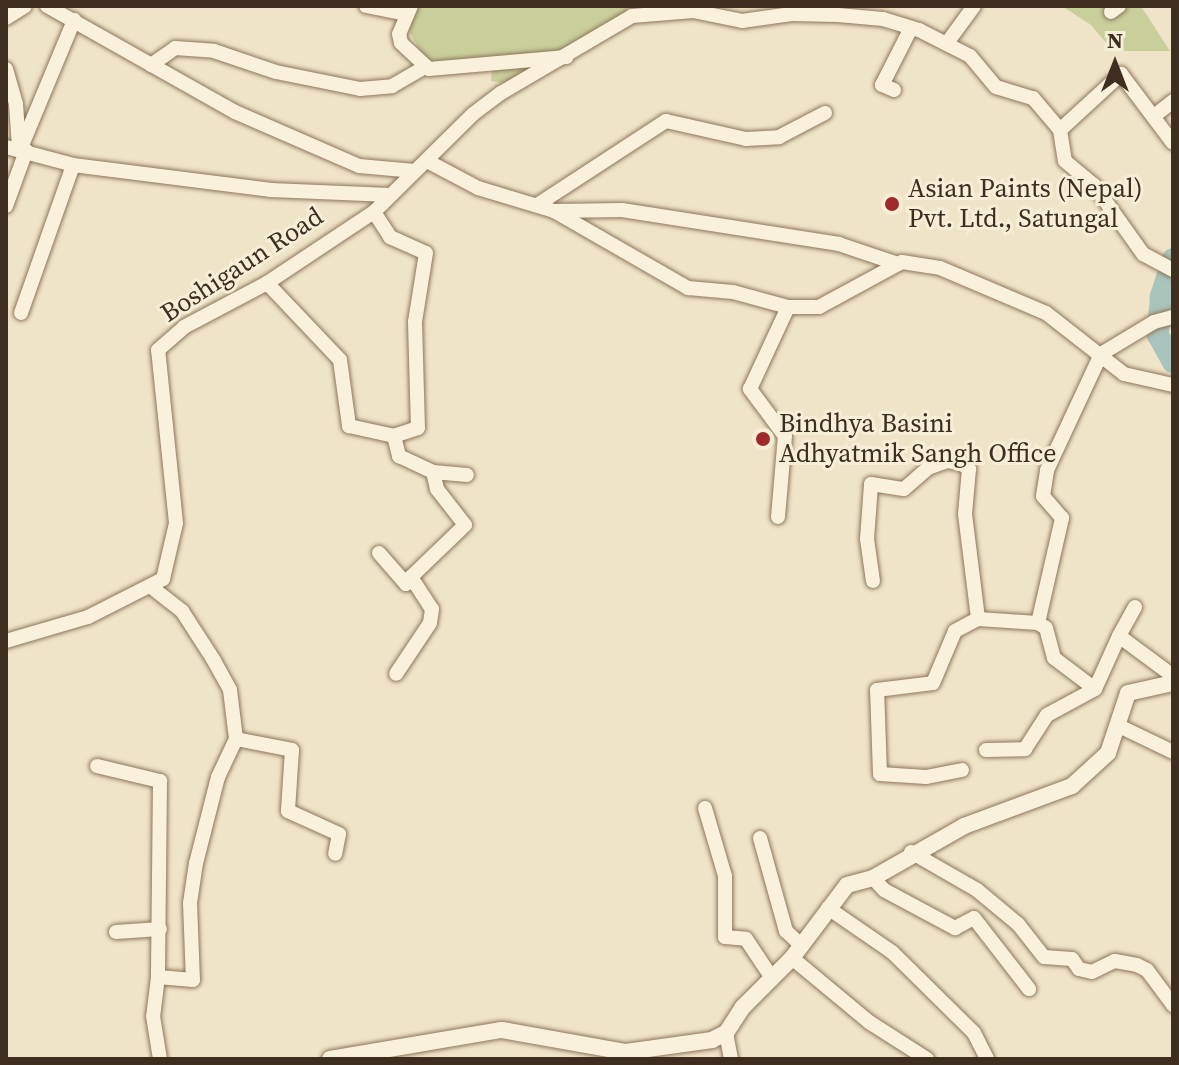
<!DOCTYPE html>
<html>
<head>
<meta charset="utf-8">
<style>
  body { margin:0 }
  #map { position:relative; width:1179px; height:1065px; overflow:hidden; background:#f0e4c8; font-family:"Source Serif 4",serif }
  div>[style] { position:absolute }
  .green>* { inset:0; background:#c9cf9b }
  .river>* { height:22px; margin:-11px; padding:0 11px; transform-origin:11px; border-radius:11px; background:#a9c4bc }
  .roads { filter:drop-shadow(0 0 2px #8d765c) drop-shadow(0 0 2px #8d765c) }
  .minor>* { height:14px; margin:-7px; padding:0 7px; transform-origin:7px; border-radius:7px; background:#faf1dc }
  .tertiary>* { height:16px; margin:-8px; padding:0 8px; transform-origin:8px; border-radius:8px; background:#faf1dc }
  .dots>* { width:22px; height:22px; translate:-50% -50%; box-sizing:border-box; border:4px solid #f7eed8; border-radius:50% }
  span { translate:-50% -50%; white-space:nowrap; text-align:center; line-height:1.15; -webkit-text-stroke:6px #f7eed8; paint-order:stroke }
  .poi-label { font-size:26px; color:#3d2e20 }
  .left { translate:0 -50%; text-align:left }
  .street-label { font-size:26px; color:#3d2e20 }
  .frame { position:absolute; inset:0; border:8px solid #3d2e20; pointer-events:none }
  .north { position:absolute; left:1075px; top:24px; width:80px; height:80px; -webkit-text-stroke:6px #f7eed8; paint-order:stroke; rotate:0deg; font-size:22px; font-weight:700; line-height:32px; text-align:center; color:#3d2e20 }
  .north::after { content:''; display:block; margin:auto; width:28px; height:36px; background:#3d2e20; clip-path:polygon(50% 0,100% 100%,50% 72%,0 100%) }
</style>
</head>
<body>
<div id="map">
  <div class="green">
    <i style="clip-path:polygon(412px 6px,624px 6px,632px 16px,519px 86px,491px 81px,492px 67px,430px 67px,404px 23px)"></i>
    <i style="clip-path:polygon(1062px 6px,1141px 6px,1170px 51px,1113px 51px,1091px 25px)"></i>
  </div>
  <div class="river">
    <i style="left:1173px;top:259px;width:40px;rotate:108deg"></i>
    <i style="left:1161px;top:297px;width:38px;rotate:95deg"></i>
    <i style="left:1158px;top:335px;width:31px;rotate:61deg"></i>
  </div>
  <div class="roads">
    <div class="minor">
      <i style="left:47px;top:6px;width:216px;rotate:29.4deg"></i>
      <i style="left:235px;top:112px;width:135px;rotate:23.5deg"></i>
      <i style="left:359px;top:166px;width:56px;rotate:5.1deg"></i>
      <i style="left:366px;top:6px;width:42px;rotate:11deg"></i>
      <i style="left:411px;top:6px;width:30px;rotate:113deg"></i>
      <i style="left:399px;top:34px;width:9px;rotate:77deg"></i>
      <i style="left:401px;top:43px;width:38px;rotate:43deg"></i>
      <i style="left:429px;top:69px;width:138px;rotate:-5deg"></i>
      <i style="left:693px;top:11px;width:50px;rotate:11.5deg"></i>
      <i style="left:742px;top:21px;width:50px;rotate:-8deg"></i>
      <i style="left:792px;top:14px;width:46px;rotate:1.2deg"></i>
      <i style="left:838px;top:15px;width:45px;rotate:5.1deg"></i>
      <i style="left:883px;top:19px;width:38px;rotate:17deg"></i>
      <i style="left:919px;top:30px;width:57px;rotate:27deg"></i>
      <i style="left:970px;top:56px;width:40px;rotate:50deg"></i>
      <i style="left:996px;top:87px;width:39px;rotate:17deg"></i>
      <i style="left:1033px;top:98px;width:42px;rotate:49.8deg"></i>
      <i style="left:1060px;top:130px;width:83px;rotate:-42.6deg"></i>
      <i style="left:1121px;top:74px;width:86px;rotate:53deg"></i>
      <i style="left:1111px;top:12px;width:10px;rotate:-37deg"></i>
      <i style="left:6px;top:18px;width:22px;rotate:-32deg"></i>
      <i style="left:947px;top:43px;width:46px;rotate:-53.9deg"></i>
      <i style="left:151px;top:65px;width:29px;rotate:-35deg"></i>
      <i style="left:175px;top:48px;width:39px;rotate:4deg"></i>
      <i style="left:214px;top:51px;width:65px;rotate:18.7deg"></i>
      <i style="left:276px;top:72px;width:86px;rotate:11.4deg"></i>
      <i style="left:360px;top:89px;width:32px;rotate:-5deg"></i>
      <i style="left:392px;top:86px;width:39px;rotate:-30deg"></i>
      <i style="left:6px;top:69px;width:36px;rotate:74deg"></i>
      <i style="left:16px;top:104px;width:43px;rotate:86deg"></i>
      <i style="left:894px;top:90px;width:13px;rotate:-157deg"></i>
      <i style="left:882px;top:85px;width:64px;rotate:-63deg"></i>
      <i style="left:1154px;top:116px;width:24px;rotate:-38deg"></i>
      <i style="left:1060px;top:130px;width:31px;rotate:81deg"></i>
      <i style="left:1065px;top:161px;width:38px;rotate:40deg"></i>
      <i style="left:1094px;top:185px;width:85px;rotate:54.6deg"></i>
      <i style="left:1143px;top:254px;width:34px;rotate:28deg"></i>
      <i style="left:6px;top:147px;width:69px;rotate:15deg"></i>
      <i style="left:73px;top:165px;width:200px;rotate:7.2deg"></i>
      <i style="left:271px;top:190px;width:119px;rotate:2.4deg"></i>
      <i style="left:20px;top:150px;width:141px;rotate:-67.4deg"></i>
      <i style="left:427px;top:161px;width:58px;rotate:27.9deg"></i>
      <i style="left:478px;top:188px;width:79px;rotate:16.8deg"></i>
      <i style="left:554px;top:211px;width:155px;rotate:29.9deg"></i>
      <i style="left:688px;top:288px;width:45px;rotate:5.1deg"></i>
      <i style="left:733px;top:292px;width:57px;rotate:15.3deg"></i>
      <i style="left:788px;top:307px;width:31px"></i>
      <i style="left:819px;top:307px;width:94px;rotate:-28.5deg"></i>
      <i style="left:902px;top:262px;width:38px;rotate:9deg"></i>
      <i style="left:940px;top:268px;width:115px;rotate:23deg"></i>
      <i style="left:1046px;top:313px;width:99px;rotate:38deg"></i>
      <i style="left:1124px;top:374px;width:50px;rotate:12.7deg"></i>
      <i style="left:537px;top:205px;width:154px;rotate:-33.1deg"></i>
      <i style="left:666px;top:121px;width:82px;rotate:12.7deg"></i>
      <i style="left:746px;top:139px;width:33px;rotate:-3deg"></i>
      <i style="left:779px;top:137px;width:52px;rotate:-27.6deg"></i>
      <i style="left:6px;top:206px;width:59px;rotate:-70deg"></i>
      <i style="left:554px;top:211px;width:68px;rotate:-0.8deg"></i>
      <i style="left:622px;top:210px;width:220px;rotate:8.9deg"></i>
      <i style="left:839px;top:244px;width:62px;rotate:18.7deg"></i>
      <i style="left:374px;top:212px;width:30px;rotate:57deg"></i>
      <i style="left:390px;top:237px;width:39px;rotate:24deg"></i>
      <i style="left:426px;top:253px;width:70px;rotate:99.1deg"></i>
      <i style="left:415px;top:322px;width:106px;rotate:88.4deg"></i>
      <i style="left:418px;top:428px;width:25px;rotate:162deg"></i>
      <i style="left:267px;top:283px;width:106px;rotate:46.5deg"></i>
      <i style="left:340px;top:360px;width:67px;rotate:82.2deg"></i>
      <i style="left:349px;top:426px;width:46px;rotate:12.5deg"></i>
      <i style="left:394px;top:436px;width:21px;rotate:76deg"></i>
      <i style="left:399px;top:456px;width:38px;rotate:25deg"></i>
      <i style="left:433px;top:472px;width:34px;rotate:5deg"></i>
      <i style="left:21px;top:313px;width:157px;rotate:-70.6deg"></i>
      <i style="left:778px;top:517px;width:81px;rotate:-85.1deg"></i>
      <i style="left:785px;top:436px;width:59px;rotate:-126.7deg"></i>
      <i style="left:750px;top:389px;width:90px;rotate:-65.1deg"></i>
      <i style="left:379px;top:553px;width:41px;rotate:48.9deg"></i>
      <i style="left:406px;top:584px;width:9px;rotate:-54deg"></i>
      <i style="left:411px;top:577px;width:38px;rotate:57deg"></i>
      <i style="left:432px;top:609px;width:14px;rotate:98deg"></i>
      <i style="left:430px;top:623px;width:61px;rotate:123.7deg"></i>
      <i style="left:411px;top:577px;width:75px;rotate:-43.9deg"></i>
      <i style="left:465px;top:525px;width:46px;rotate:-127.9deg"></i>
      <i style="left:437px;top:489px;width:17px;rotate:-103deg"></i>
      <i style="left:873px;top:581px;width:42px;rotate:-98.1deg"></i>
      <i style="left:867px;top:539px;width:55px;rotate:-85.8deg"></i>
      <i style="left:871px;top:484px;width:33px;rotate:9deg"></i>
      <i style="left:904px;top:489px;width:32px;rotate:-41deg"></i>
      <i style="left:928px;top:468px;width:20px;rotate:-20deg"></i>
      <i style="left:947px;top:461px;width:15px;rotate:11deg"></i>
      <i style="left:962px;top:464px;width:9px;rotate:36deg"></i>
      <i style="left:969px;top:469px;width:45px;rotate:95.1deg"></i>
      <i style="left:965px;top:514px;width:106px;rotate:82.9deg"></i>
      <i style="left:150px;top:586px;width:41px;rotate:38deg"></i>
      <i style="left:182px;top:611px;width:57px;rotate:57.1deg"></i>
      <i style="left:213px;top:659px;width:35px;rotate:61deg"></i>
      <i style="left:230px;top:690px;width:49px;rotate:83deg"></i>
      <i style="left:236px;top:739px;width:42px;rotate:115.3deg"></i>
      <i style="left:218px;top:777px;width:89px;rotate:104.3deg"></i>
      <i style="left:196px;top:863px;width:40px;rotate:98.5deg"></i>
      <i style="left:190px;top:903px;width:77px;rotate:87.8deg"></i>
      <i style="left:193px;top:980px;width:35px;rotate:-175deg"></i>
      <i style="left:158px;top:977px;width:39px;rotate:97deg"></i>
      <i style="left:153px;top:1016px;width:44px;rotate:80.8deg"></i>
      <i style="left:1135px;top:607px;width:33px;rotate:119deg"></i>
      <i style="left:1119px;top:636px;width:67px;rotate:36.5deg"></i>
      <i style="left:1038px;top:623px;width:108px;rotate:-77.1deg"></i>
      <i style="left:1062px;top:518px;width:29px;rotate:-131deg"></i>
      <i style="left:1043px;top:496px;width:26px;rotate:-81deg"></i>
      <i style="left:1047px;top:470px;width:128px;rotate:-65deg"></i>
      <i style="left:1101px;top:354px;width:62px;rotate:-31.1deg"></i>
      <i style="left:1154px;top:322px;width:20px;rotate:-15deg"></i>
      <i style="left:6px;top:641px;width:85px;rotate:-16.3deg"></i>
      <i style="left:88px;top:617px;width:84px;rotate:-26.9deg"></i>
      <i style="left:163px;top:579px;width:57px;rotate:-76.9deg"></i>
      <i style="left:176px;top:523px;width:174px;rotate:-95.9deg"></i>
      <i style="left:158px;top:350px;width:35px;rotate:-41deg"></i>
      <i style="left:184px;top:327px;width:94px;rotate:-27.9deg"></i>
      <i style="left:267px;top:283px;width:128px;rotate:-33.6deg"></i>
      <i style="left:374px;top:212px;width:139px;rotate:-44.7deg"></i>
      <i style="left:473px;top:114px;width:35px;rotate:-37deg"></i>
      <i style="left:501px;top:93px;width:152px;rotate:-30.4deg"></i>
      <i style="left:632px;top:16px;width:61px;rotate:-4.7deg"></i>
      <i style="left:693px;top:11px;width:5px;rotate:-68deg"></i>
      <i style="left:1119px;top:726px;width:60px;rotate:25.7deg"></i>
      <i style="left:236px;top:739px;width:57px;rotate:11.1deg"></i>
      <i style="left:292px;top:750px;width:61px;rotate:93.8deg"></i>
      <i style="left:288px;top:811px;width:56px;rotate:24.3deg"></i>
      <i style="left:339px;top:834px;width:20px;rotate:101deg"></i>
      <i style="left:986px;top:750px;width:39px;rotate:-1deg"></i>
      <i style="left:1025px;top:749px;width:40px;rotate:-57.1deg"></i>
      <i style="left:1047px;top:715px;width:55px;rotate:-28.4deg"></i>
      <i style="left:1095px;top:689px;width:58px;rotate:-65.6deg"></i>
      <i style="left:97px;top:766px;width:65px;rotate:13.4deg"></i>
      <i style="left:160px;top:781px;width:196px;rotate:90.6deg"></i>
      <i style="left:962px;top:770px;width:37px;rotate:169deg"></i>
      <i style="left:926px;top:777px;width:46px;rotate:-176.3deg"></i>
      <i style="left:880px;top:774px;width:84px;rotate:-92deg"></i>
      <i style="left:877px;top:690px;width:56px;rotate:-7.1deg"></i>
      <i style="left:933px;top:683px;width:56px;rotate:-67.1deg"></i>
      <i style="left:955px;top:631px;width:26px;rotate:-28deg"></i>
      <i style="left:978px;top:619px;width:60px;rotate:3.8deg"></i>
      <i style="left:1038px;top:623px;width:9px;rotate:32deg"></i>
      <i style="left:1046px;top:628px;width:31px;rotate:75deg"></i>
      <i style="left:1054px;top:658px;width:51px;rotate:37.1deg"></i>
      <i style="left:705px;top:808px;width:71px;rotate:73.6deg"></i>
      <i style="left:725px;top:876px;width:61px;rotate:90deg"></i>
      <i style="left:725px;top:937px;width:21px;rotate:5deg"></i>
      <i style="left:746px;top:939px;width:47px;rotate:56.3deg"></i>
      <i style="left:760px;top:838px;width:97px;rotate:74.4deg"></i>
      <i style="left:786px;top:931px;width:21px;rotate:43deg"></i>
      <i style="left:911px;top:852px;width:76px;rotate:29.9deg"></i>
      <i style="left:977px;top:890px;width:53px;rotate:39.7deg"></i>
      <i style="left:1018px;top:924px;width:42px;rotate:51.8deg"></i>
      <i style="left:1044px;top:957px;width:28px;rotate:4deg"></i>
      <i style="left:1072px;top:959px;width:12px;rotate:55deg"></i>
      <i style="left:1079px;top:969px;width:13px;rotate:13deg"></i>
      <i style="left:1092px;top:972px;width:25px;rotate:-26deg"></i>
      <i style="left:1115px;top:961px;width:22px;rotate:10deg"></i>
      <i style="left:1137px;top:965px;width:11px;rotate:27deg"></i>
      <i style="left:1147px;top:970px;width:44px;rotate:53.4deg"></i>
      <i style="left:873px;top:878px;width:16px;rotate:47deg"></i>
      <i style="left:884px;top:890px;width:81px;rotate:28.2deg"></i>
      <i style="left:955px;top:928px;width:21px;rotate:-28deg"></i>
      <i style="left:974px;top:918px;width:90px;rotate:52.2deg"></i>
      <i style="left:828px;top:908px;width:78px;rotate:34.5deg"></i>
      <i style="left:892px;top:952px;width:115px;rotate:44.6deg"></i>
      <i style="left:974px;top:1033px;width:29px;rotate:63deg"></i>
      <i style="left:116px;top:932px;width:44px;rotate:-3.9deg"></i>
      <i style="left:792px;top:958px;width:100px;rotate:39.7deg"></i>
      <i style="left:869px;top:1022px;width:69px;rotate:32.5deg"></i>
      <i style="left:726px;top:1033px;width:26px;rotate:79deg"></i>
    </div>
    <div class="tertiary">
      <i style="left:330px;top:1059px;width:174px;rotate:-9.6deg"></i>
      <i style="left:502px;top:1030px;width:126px;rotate:10.1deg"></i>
      <i style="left:626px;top:1052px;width:87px;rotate:-7.9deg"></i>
      <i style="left:712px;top:1040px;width:16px;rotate:-27deg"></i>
      <i style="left:726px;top:1033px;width:30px;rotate:-57deg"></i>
      <i style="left:742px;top:1008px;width:71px;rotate:-45deg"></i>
      <i style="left:792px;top:958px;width:91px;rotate:-53deg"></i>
      <i style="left:847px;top:885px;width:27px;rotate:-15deg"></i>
      <i style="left:873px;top:878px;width:105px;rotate:-29.7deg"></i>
      <i style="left:964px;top:826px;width:115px;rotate:-20.3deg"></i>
      <i style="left:1072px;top:786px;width:49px;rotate:-42.5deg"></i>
      <i style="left:1108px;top:753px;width:63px;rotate:-71.6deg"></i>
      <i style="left:1128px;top:693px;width:46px;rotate:-12.5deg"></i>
    </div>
  </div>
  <div class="dots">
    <i style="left:892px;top:204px;background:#9e2a2b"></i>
    <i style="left:763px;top:439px;background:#9e2a2b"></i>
  </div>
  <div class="poi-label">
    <span class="left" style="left:908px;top:204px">Asian Paints (Nepal)<br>Pvt. Ltd., Satungal</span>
    <span class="left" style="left:779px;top:439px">Bindhya Basini<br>Adhyatmik Sangh Office</span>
  </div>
  <div class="street-label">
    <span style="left:242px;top:265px;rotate:-33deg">Boshigaun Road</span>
  </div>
  <div class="frame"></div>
  <div class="north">N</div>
</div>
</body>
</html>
